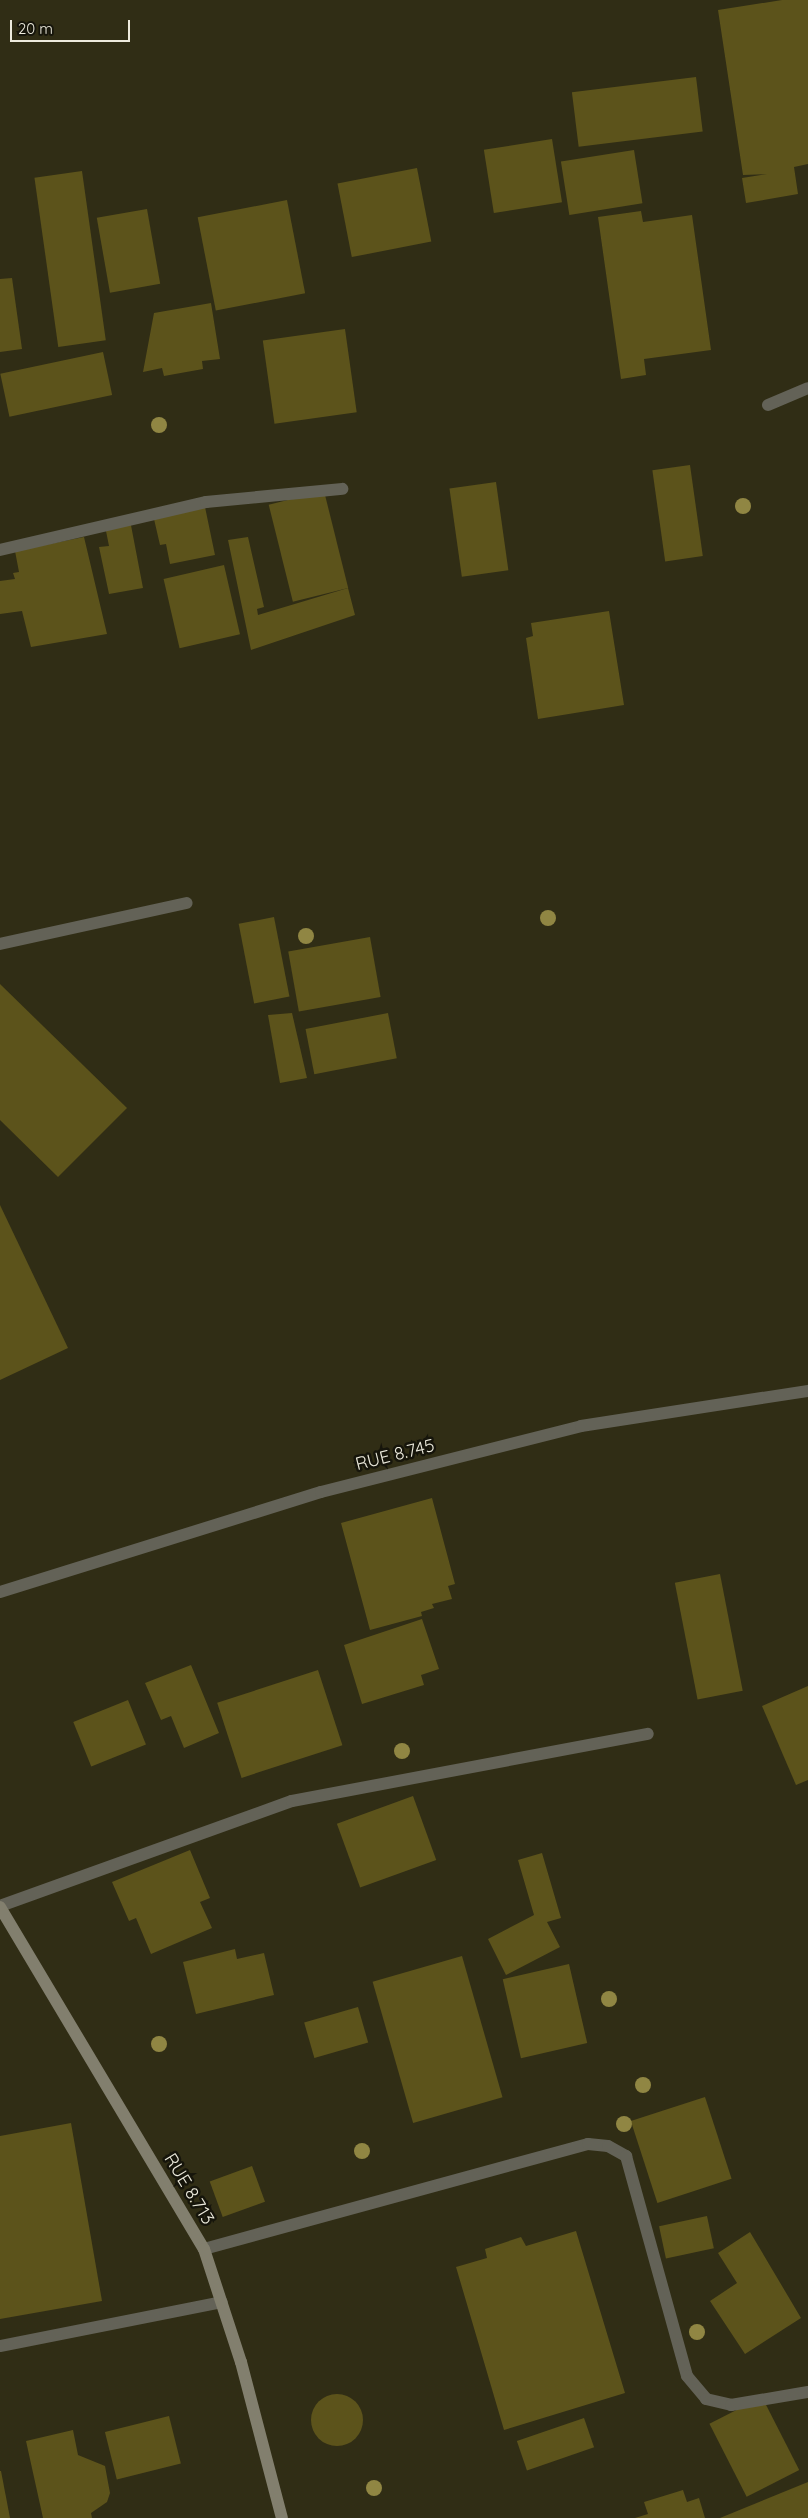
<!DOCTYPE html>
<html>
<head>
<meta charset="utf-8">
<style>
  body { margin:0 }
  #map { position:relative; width:808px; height:2518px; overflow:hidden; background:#302d15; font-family:Quicksand,sans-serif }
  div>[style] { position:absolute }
  .building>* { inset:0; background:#5c531b; transform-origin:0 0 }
  .round { border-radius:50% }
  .street>* { height:12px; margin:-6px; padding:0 6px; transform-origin:6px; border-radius:6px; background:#636257 }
  .secondary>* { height:12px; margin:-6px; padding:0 6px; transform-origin:6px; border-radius:6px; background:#827f6e }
  .trees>* { width:16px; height:16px; margin:-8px; border-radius:50%; background:#908643 }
  span { translate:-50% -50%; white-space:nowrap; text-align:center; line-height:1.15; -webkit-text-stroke:5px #16150b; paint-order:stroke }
  .street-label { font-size:18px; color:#edebdd }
  .scale { position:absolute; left:10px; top:20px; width:120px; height:22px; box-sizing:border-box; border:2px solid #edebdd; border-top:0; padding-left:6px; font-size:15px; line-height:18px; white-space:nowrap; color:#edebdd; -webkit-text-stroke:4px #16150b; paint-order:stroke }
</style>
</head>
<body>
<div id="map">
  <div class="building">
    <i style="clip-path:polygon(782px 0,808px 0,808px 164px,794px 167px,798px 194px,746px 203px,742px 178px,767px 174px,743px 175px,718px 10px)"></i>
    <i style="left:696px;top:77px;width:55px;height:125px;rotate:83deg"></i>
    <i style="left:552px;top:139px;width:64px;height:69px;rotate:81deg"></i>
    <i style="left:634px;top:150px;width:54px;height:74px;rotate:81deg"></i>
    <i style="left:417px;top:168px;width:75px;height:81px;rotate:79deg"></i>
    <i style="left:82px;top:171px;width:171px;height:48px;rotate:82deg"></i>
    <i style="left:287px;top:200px;width:95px;height:91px;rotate:79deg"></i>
    <i style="left:147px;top:209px;width:76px;height:51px;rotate:80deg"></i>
    <i style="clip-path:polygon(641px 211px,643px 222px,692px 215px,711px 350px,644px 359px,646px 375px,621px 379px,598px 217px)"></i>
    <i style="clip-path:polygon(12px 278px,22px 349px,0 352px,0 279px)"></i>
    <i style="clip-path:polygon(211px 303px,220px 359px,202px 361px,203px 369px,164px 376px,162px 368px,143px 372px,154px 313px)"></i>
    <i style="left:345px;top:329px;width:84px;height:83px;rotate:82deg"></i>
    <i style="left:103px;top:352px;width:44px;height:105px;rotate:78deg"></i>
    <i style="left:690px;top:465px;width:92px;height:38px;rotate:82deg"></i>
    <i style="left:496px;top:482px;width:89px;height:47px;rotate:82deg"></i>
    <i style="left:324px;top:491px;width:100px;height:57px;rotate:76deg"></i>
    <i style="clip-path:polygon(205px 507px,215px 555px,170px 564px,166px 544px,160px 545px,154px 519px)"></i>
    <i style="clip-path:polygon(130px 520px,143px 588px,109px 594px,99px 547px,109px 546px,105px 526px)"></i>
    <i style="clip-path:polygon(84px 537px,107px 634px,31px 647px,22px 611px,0 614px,0 581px,15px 579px,13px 573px,19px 572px,15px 551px)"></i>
    <i style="clip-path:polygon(248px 537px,264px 607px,257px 609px,258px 615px,348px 588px,355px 615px,251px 650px,228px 540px)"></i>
    <i style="left:224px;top:565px;width:71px;height:62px;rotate:77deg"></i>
    <i style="clip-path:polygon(609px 611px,624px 705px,538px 719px,526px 638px,533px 636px,531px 623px)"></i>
    <i style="left:274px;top:917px;width:81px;height:36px;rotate:79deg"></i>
    <i style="left:370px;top:937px;width:61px;height:83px;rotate:80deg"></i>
    <i style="clip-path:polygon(0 984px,127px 1108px,58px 1177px,0 1120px)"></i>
    <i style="clip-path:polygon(292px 1013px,307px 1078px,280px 1083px,268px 1015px)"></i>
    <i style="left:388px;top:1013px;width:46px;height:84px;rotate:79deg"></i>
    <i style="clip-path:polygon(0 1205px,68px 1348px,0 1380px)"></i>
    <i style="clip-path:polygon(432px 1498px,455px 1584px,448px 1586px,452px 1599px,432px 1604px,434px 1608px,421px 1612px,422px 1616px,370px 1630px,341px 1523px)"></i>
    <i style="left:720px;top:1574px;width:119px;height:46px;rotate:79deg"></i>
    <i style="clip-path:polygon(422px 1619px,439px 1669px,421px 1675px,424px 1685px,362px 1704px,344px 1645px)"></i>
    <i style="clip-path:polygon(191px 1665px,219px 1733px,184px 1748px,171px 1716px,161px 1720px,145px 1683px)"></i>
    <i style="left:318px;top:1670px;width:79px;height:106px;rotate:72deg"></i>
    <i style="clip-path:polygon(808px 1686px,808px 1780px,796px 1785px,762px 1706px)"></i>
    <i style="left:128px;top:1700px;width:48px;height:59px;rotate:68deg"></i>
    <i style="left:413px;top:1796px;width:68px;height:81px;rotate:70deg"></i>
    <i style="clip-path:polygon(190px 1850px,210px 1898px,200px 1902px,212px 1928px,151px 1954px,136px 1918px,129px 1921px,112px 1882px)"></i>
    <i style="clip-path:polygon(542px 1853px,561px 1918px,547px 1922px,560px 1947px,506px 1975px,488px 1939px,534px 1915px,518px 1860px)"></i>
    <i style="clip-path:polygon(235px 1949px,237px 1959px,264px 1953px,274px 1995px,196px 2014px,183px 1962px)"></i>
    <i style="left:462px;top:1956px;width:147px;height:93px;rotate:74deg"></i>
    <i style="left:569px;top:1964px;width:81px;height:68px;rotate:77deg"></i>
    <i style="left:358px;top:2007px;width:37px;height:56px;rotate:74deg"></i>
    <i style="left:705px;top:2097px;width:86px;height:78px;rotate:72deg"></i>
    <i style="clip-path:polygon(71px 2123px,102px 2301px,0 2319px,0 2136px)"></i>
    <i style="left:252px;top:2166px;width:38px;height:45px;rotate:70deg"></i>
    <i style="left:707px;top:2216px;width:33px;height:49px;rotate:78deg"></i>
    <i style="clip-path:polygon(576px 2231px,625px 2393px,504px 2430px,456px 2267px,487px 2258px,485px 2249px,521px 2237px,526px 2246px)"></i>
    <i style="clip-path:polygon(750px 2232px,801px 2318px,745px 2354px,710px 2301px,737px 2283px,718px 2253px)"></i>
    <i class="round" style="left:311px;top:2394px;width:52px;height:52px"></i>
    <i style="left:762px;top:2397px;width:82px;height:59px;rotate:63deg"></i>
    <i style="left:169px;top:2416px;width:49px;height:66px;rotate:76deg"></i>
    <i style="left:584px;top:2418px;width:31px;height:71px;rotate:71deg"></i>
    <i style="clip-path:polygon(73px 2430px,78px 2455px,105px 2466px,110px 2493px,107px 2502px,91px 2513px,92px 2518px,43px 2518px,26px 2441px)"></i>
    <i style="clip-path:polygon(0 2471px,1px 2471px,10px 2518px,0 2518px)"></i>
    <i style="clip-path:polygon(808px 2482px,808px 2518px,720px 2518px)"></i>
    <i style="clip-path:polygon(683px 2490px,687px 2502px,699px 2498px,705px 2518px,635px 2518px,648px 2514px,644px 2502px)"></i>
  </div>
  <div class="street">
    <i style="left:768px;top:405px;width:43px;rotate:-23deg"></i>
    <i style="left:0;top:550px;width:212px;rotate:-13.1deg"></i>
    <i style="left:206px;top:502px;width:137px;rotate:-5.5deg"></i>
    <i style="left:0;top:944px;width:191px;rotate:-12.4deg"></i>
    <i style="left:0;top:1592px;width:336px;rotate:-17.3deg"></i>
    <i style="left:321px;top:1492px;width:268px;rotate:-14.2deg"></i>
    <i style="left:581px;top:1426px;width:230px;rotate:-8.8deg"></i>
    <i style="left:0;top:1906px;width:310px;rotate:-19.8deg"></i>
    <i style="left:292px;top:1801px;width:362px;rotate:-10.7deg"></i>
    <i style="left:204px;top:2249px;width:398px;rotate:-15.3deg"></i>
    <i style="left:588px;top:2144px;width:20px;rotate:6deg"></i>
    <i style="left:608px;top:2146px;width:21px;rotate:29deg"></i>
    <i style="left:626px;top:2156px;width:228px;rotate:74.5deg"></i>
    <i style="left:687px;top:2376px;width:30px;rotate:50deg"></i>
    <i style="left:706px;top:2399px;width:26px;rotate:13deg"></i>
    <i style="left:731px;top:2405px;width:78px;rotate:-9.6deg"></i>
    <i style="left:0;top:2346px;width:226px;rotate:-11.2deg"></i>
  </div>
  <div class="secondary">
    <i style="left:0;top:1907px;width:398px;rotate:59.2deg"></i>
    <i style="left:204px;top:2249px;width:119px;rotate:71.9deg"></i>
    <i style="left:241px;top:2362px;width:161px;rotate:75.3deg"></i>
  </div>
  <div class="trees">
    <i style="left:159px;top:425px"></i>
    <i style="left:743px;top:506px"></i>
    <i style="left:548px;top:918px"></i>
    <i style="left:306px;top:936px"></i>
    <i style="left:402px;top:1751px"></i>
    <i style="left:609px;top:1999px"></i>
    <i style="left:159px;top:2044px"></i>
    <i style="left:643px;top:2085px"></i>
    <i style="left:624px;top:2124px"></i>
    <i style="left:362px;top:2151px"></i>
    <i style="left:697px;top:2332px"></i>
    <i style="left:374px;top:2488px"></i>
  </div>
  <div class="street-label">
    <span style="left:395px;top:1455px;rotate:-14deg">RUE 8.745</span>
    <span style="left:189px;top:2189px;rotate:59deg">RUE 8.713</span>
  </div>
  <div class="scale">20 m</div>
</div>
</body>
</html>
